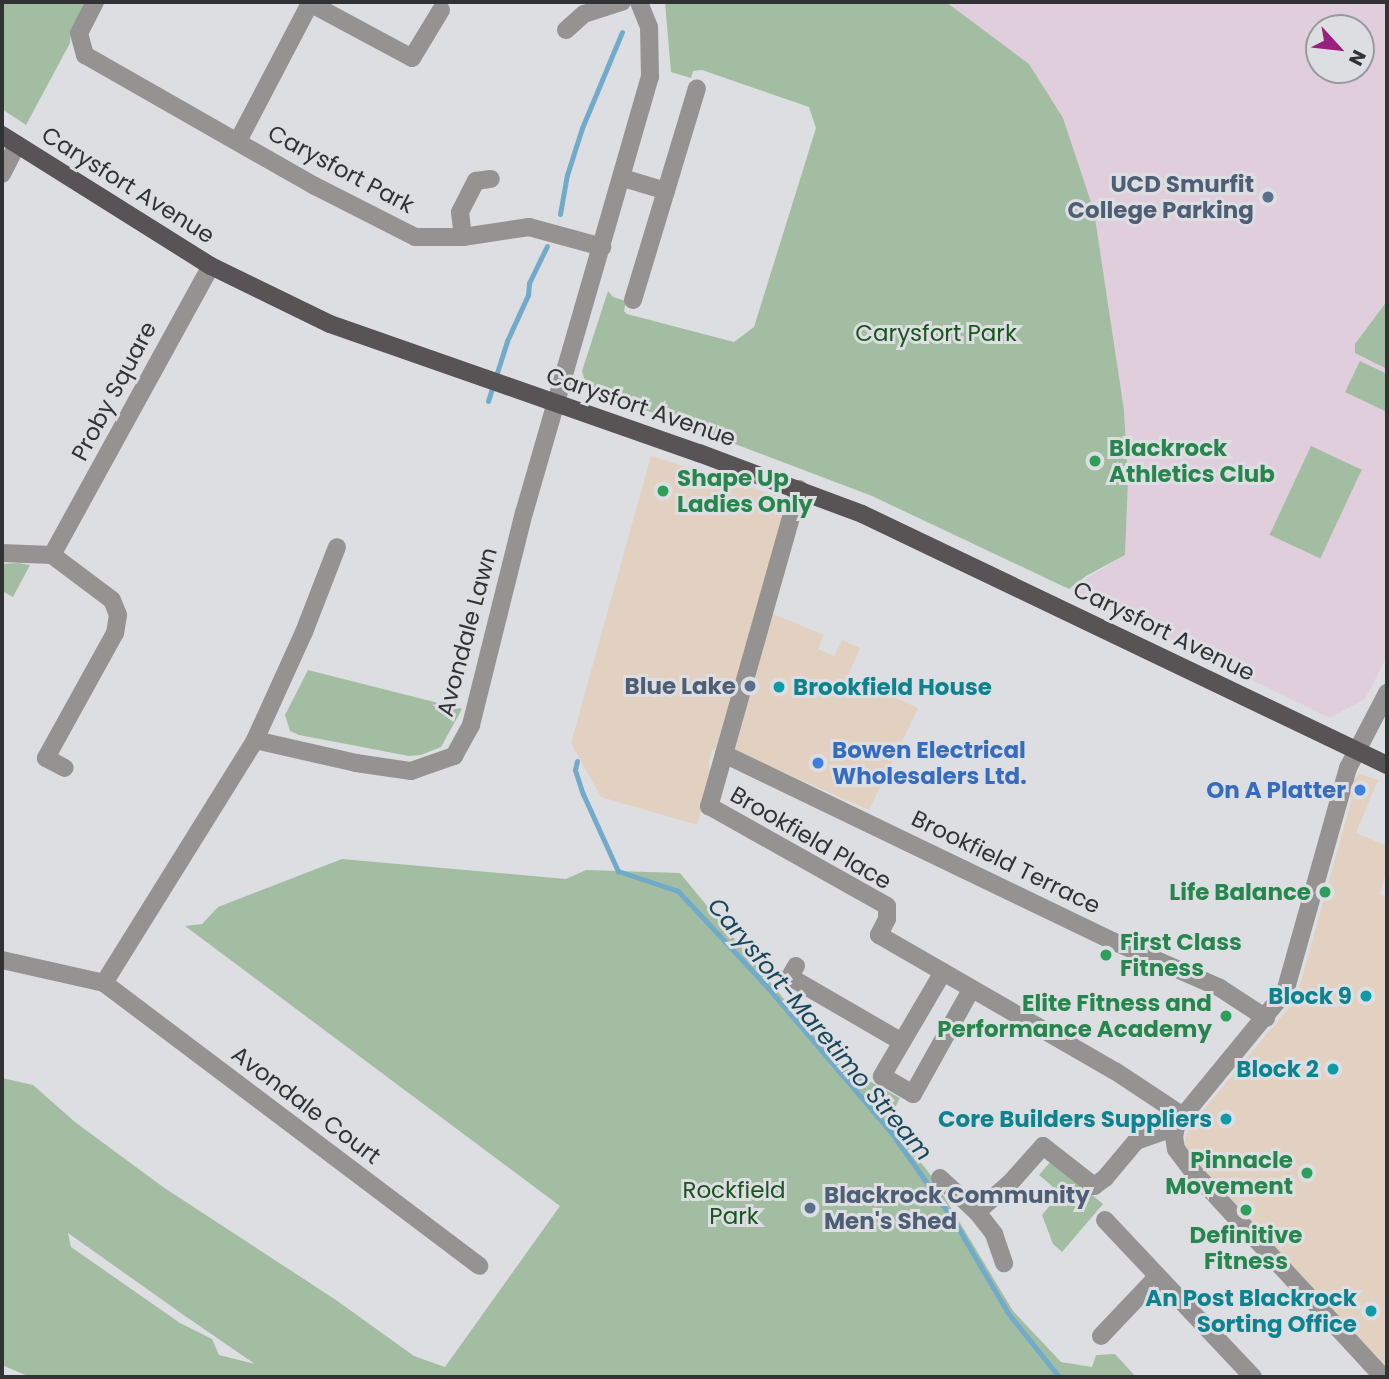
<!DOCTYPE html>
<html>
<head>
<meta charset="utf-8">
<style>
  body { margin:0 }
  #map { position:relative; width:1389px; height:1379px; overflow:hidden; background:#dddee2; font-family:Poppins,sans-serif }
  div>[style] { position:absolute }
  .commercial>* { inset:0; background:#e2d1c0 }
  .education>* { inset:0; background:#e1cedd }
  .green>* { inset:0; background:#a3bda2; transform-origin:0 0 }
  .stream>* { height:5px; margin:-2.5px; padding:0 2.5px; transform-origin:2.5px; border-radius:2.5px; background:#72abc9 }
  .minor>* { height:18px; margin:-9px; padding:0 9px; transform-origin:9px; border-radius:9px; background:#959292 }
  .major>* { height:18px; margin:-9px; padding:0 9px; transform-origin:9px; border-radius:9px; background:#585455 }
  .dots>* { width:19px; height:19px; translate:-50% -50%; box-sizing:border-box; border:4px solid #dddee2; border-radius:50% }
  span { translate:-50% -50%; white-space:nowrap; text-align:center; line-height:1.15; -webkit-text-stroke:6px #dddee2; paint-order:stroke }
  .street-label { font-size:23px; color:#313233 }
  .service-label { font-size:23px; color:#4e5e75; font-weight:700 }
  .right { translate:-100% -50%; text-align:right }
  .left { translate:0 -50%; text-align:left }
  .park-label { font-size:23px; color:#1a551f }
  .leisure-label { font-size:23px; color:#27864d; font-weight:700 }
  .culture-label { font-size:23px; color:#0d838f; font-weight:700 }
  .shop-label { font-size:23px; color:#366cbe; font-weight:700 }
  .water-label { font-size:24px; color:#17465b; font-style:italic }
  .frame { position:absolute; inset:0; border:4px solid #313233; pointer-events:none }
  .north { position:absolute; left:1305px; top:14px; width:70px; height:70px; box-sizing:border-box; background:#dddee2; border:2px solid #98999c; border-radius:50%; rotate:117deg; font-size:19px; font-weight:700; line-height:28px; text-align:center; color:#313233 }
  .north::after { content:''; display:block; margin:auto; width:24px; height:32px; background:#97217d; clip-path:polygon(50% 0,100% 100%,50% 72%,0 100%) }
</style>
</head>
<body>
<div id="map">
  <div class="commercial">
    <i style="clip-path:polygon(651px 456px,781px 497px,788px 506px,720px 744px,712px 751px,708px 763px,712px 775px,697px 825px,601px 797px,571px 743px)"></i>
    <i style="clip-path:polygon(771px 613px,824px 635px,818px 649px,834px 656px,842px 640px,860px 648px,848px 676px,918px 708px,869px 810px,733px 750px)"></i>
    <i style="clip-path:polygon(1360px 774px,1378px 780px,1356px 833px,1387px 846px,1387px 870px,1380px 894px,1387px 898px,1387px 1369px,1183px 1146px,1190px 1126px,1296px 999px,1352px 798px,1349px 796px,1354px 779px)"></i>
  </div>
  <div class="education">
    <i style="clip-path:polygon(evenodd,946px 2px,1387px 2px,1387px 656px,1365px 699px,1329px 718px,1069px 589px,1125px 555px,1128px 482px,1124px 410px,1094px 211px,1029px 64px,946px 2px,1319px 28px,1361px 28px,1361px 70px,1319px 70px,1319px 28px)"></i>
  </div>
  <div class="green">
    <i style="clip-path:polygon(2px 2px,86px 2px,71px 31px,70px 43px,26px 125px,2px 109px)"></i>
    <i style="clip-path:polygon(665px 2px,946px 2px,1029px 64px,1063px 118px,1094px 211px,1124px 410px,1128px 482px,1125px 555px,1086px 576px,1069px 589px,872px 496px,587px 388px,582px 371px,608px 291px,613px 297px,626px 301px,624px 311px,627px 314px,734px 342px,754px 327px,816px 128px,809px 107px,702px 70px,693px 71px,691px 78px,671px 72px)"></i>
    <i style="clip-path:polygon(1387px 301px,1387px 369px,1355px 353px,1355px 344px)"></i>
    <i style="clip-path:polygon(1360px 361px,1387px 374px,1387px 412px,1345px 392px)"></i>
    <i style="left:1311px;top:446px;width:56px;height:98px;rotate:25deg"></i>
    <i style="clip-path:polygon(18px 563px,30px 565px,13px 597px,2px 591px,2px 564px)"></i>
    <i style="clip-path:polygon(308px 670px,462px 709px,441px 747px,421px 755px,409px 756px,299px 735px,290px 731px,285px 715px)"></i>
    <i style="clip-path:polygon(evenodd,342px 859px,566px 879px,586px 870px,680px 873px,837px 1063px,900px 1098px,888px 1121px,933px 1178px,1013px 1311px,1061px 1362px,1092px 1367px,1096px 1355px,1115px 1354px,1136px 1377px,30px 1377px,2px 1365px,2px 1078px,33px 1085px,75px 1122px,163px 1187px,336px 1300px,414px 1356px,445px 1367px,560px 1206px,185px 926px,202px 924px,218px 907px,342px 859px,68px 1233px,185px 1316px,255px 1364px,219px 1355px,212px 1339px,180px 1323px,71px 1247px,68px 1233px)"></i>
    <i style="clip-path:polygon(1051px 1161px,1103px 1204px,1062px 1252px,1053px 1244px,1042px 1215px,1060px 1193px,1039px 1175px)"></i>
  </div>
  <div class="stream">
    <i style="left:560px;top:214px;width:40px;rotate:-80deg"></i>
    <i style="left:567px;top:175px;width:49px;rotate:-72.3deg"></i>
    <i style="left:582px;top:128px;width:104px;rotate:-67.4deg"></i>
    <i style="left:488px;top:401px;width:63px;rotate:-72.4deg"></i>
    <i style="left:507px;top:341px;width:51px;rotate:-65.5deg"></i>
    <i style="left:528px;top:295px;width:12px;rotate:-85deg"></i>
    <i style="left:529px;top:283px;width:41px;rotate:-64.1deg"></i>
    <i style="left:577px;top:761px;width:9px;rotate:103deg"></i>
    <i style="left:575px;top:770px;width:25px;rotate:72deg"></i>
    <i style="left:583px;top:794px;width:85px;rotate:65.6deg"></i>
    <i style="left:618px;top:871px;width:63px;rotate:18.4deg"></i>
    <i style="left:678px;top:891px;width:134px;rotate:47.1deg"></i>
    <i style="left:769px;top:989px;width:187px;rotate:49.6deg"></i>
    <i style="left:890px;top:1131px;width:110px;rotate:54.6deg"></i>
    <i style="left:954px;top:1221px;width:107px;rotate:59.6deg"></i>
    <i style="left:1008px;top:1313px;width:82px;rotate:51.4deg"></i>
  </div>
  <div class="minor">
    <i style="left:95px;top:2px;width:35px;rotate:117deg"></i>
    <i style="left:79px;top:33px;width:23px;rotate:75deg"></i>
    <i style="left:85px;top:55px;width:265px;rotate:29.7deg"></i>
    <i style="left:315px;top:186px;width:112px;rotate:27deg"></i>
    <i style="left:415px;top:237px;width:48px"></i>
    <i style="left:463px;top:237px;width:25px;rotate:-97deg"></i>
    <i style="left:460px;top:212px;width:35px;rotate:-63deg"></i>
    <i style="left:476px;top:181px;width:15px;rotate:-8deg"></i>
    <i style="left:308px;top:2px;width:118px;rotate:28.3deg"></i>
    <i style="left:412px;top:58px;width:56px;rotate:-58.9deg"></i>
    <i style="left:566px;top:30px;width:24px;rotate:-42deg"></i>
    <i style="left:584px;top:14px;width:40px;rotate:-18deg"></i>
    <i style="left:238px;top:141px;width:156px;rotate:-62.4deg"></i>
    <i style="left:2px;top:174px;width:33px;rotate:-63deg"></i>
    <i style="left:623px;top:178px;width:45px;rotate:16.8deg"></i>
    <i style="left:463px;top:237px;width:67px;rotate:-8.6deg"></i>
    <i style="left:529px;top:227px;width:76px;rotate:15.3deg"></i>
    <i style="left:633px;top:300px;width:221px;rotate:-73.2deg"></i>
    <i style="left:799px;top:489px;width:330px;rotate:105.8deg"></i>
    <i style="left:709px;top:806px;width:204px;rotate:29.3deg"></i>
    <i style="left:887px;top:906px;width:13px;rotate:90deg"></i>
    <i style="left:887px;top:919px;width:18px;rotate:117deg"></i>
    <i style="left:879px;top:935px;width:272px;rotate:30deg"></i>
    <i style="left:1115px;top:1071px;width:82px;rotate:33.5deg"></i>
    <i style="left:2px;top:553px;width:50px;rotate:2.3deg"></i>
    <i style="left:52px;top:555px;width:330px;rotate:-61.2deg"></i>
    <i style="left:52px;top:555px;width:75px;rotate:36.9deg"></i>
    <i style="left:112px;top:600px;width:16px;rotate:68deg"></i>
    <i style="left:118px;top:615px;width:18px;rotate:99deg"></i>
    <i style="left:115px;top:633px;width:143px;rotate:118.9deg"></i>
    <i style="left:46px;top:758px;width:21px;rotate:28deg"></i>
    <i style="left:255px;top:740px;width:104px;rotate:12.8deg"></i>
    <i style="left:356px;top:763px;width:56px;rotate:8.3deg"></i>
    <i style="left:411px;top:771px;width:46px;rotate:-19.2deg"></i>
    <i style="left:454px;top:756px;width:35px;rotate:-61deg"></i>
    <i style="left:471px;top:725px;width:219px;rotate:-76deg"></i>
    <i style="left:524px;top:513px;width:454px;rotate:-73.9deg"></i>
    <i style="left:650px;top:77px;width:50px;rotate:-91.1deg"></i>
    <i style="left:649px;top:27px;width:27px;rotate:-112deg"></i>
    <i style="left:724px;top:754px;width:426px;rotate:25.7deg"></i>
    <i style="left:1108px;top:939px;width:122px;rotate:23.6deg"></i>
    <i style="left:1220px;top:988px;width:55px;rotate:33.1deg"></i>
    <i style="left:2px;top:960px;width:105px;rotate:12.7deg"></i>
    <i style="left:104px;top:983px;width:286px;rotate:-58.1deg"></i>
    <i style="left:255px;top:740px;width:119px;rotate:-65.6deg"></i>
    <i style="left:304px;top:632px;width:91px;rotate:-68.8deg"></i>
    <i style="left:796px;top:966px;width:13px;rotate:119deg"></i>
    <i style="left:790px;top:977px;width:129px;rotate:30.1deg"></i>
    <i style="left:943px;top:972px;width:121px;rotate:120.4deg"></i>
    <i style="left:882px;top:1076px;width:36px;rotate:30deg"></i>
    <i style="left:913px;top:1094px;width:119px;rotate:-60.9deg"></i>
    <i style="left:104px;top:983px;width:470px;rotate:37deg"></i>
    <i style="left:940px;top:1178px;width:50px;rotate:42.6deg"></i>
    <i style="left:977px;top:1212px;width:28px;rotate:52deg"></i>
    <i style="left:994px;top:1234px;width:31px;rotate:71deg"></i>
    <i style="left:977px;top:1212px;width:45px;rotate:-41.4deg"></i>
    <i style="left:1011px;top:1182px;width:48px;rotate:-48.4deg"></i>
    <i style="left:1043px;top:1146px;width:65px;rotate:38.1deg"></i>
    <i style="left:1094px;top:1186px;width:14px;rotate:-36deg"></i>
    <i style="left:1105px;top:1178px;width:48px;rotate:-50deg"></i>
    <i style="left:1136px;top:1141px;width:42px;rotate:-19.3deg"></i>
    <i style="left:1105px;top:1220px;width:216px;rotate:46.7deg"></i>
    <i style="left:1101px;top:1336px;width:81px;rotate:-46.5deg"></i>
    <i style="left:1383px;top:1377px;width:283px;rotate:-132.7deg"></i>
    <i style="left:1191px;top:1169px;width:25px;rotate:-127deg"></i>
    <i style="left:1176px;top:1149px;width:12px;rotate:-99deg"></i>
    <i style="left:1174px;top:1137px;width:10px;rotate:-79deg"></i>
    <i style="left:1176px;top:1127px;width:13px;rotate:-58deg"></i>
    <i style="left:1183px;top:1116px;width:161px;rotate:-50.6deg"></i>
    <i style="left:1285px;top:992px;width:233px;rotate:-74.3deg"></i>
    <i style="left:1348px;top:768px;width:85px;rotate:-62.5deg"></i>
  </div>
  <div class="major">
    <i style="left:2px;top:135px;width:247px;rotate:32.1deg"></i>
    <i style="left:211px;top:266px;width:132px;rotate:26deg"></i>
    <i style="left:330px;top:324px;width:391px;rotate:19.3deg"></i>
    <i style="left:699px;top:453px;width:174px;rotate:20.5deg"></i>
    <i style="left:862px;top:514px;width:582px;rotate:25.55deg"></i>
  </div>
  <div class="dots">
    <i style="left:1268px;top:197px;background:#5c6f8a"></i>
    <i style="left:1095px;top:461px;background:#2e9e5b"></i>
    <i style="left:663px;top:491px;background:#2e9e5b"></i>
    <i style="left:750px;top:686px;background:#5c6f8a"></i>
    <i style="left:779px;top:687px;background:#0f9aa8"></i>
    <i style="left:818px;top:763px;background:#3f7fe0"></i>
    <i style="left:1360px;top:790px;background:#3f7fe0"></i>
    <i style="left:1325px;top:892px;background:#2e9e5b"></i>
    <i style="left:1106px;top:955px;background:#2e9e5b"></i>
    <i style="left:1366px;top:996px;background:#0f9aa8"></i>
    <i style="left:1226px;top:1016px;background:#2e9e5b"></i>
    <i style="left:1333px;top:1069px;background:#0f9aa8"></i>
    <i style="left:1226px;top:1119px;background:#0f9aa8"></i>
    <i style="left:1307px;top:1173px;background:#2e9e5b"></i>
    <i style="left:810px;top:1208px;background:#5c6f8a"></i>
    <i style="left:1246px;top:1210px;background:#2e9e5b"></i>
    <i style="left:1371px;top:1311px;background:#0f9aa8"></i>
  </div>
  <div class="street-label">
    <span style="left:341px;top:169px;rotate:28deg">Carysfort Park</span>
    <span style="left:128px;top:185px;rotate:32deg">Carysfort Avenue</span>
    <span style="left:114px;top:391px;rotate:-62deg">Proby Square</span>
    <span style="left:641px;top:407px;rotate:19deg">Carysfort Avenue</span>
    <span style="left:1164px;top:631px;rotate:26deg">Carysfort Avenue</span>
    <span style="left:467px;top:632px;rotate:-75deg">Avondale Lawn</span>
    <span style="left:811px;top:838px;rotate:30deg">Brookfield Place</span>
    <span style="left:1006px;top:862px;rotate:26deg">Brookfield Terrace</span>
    <span style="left:306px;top:1105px;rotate:37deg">Avondale Court</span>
  </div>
  <div class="service-label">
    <span class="right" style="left:1254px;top:197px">UCD Smurfit<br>College Parking</span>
    <span class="right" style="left:736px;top:686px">Blue Lake</span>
    <span class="left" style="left:824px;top:1208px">Blackrock Community<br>Men's Shed</span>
  </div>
  <div class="park-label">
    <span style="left:936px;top:333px">Carysfort Park</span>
    <span style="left:734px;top:1203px">Rockfield<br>Park</span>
  </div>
  <div class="leisure-label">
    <span class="left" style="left:1109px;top:461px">Blackrock<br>Athletics Club</span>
    <span class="left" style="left:677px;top:491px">Shape Up<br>Ladies Only</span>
    <span class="right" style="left:1311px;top:892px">Life Balance</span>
    <span class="left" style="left:1120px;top:955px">First Class<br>Fitness</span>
    <span class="right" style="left:1212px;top:1016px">Elite Fitness and<br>Performance Academy</span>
    <span class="right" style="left:1293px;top:1173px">Pinnacle<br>Movement</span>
    <span style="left:1246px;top:1248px">Definitive<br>Fitness</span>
  </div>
  <div class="culture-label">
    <span class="left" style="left:793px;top:687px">Brookfield House</span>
    <span class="right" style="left:1352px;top:996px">Block 9</span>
    <span class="right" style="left:1319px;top:1069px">Block 2</span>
    <span class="right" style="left:1212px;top:1119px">Core Builders Suppliers</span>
    <span class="right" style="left:1357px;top:1311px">An Post Blackrock<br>Sorting Office</span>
  </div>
  <div class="shop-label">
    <span class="left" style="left:832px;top:763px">Bowen Electrical<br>Wholesalers Ltd.</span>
    <span class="right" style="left:1346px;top:790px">On A Platter</span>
  </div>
  <div class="water-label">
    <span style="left:820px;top:1029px;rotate:50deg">Carysfort-Maretimo Stream</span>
  </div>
  <div class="frame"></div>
  <div class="north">N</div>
</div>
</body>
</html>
